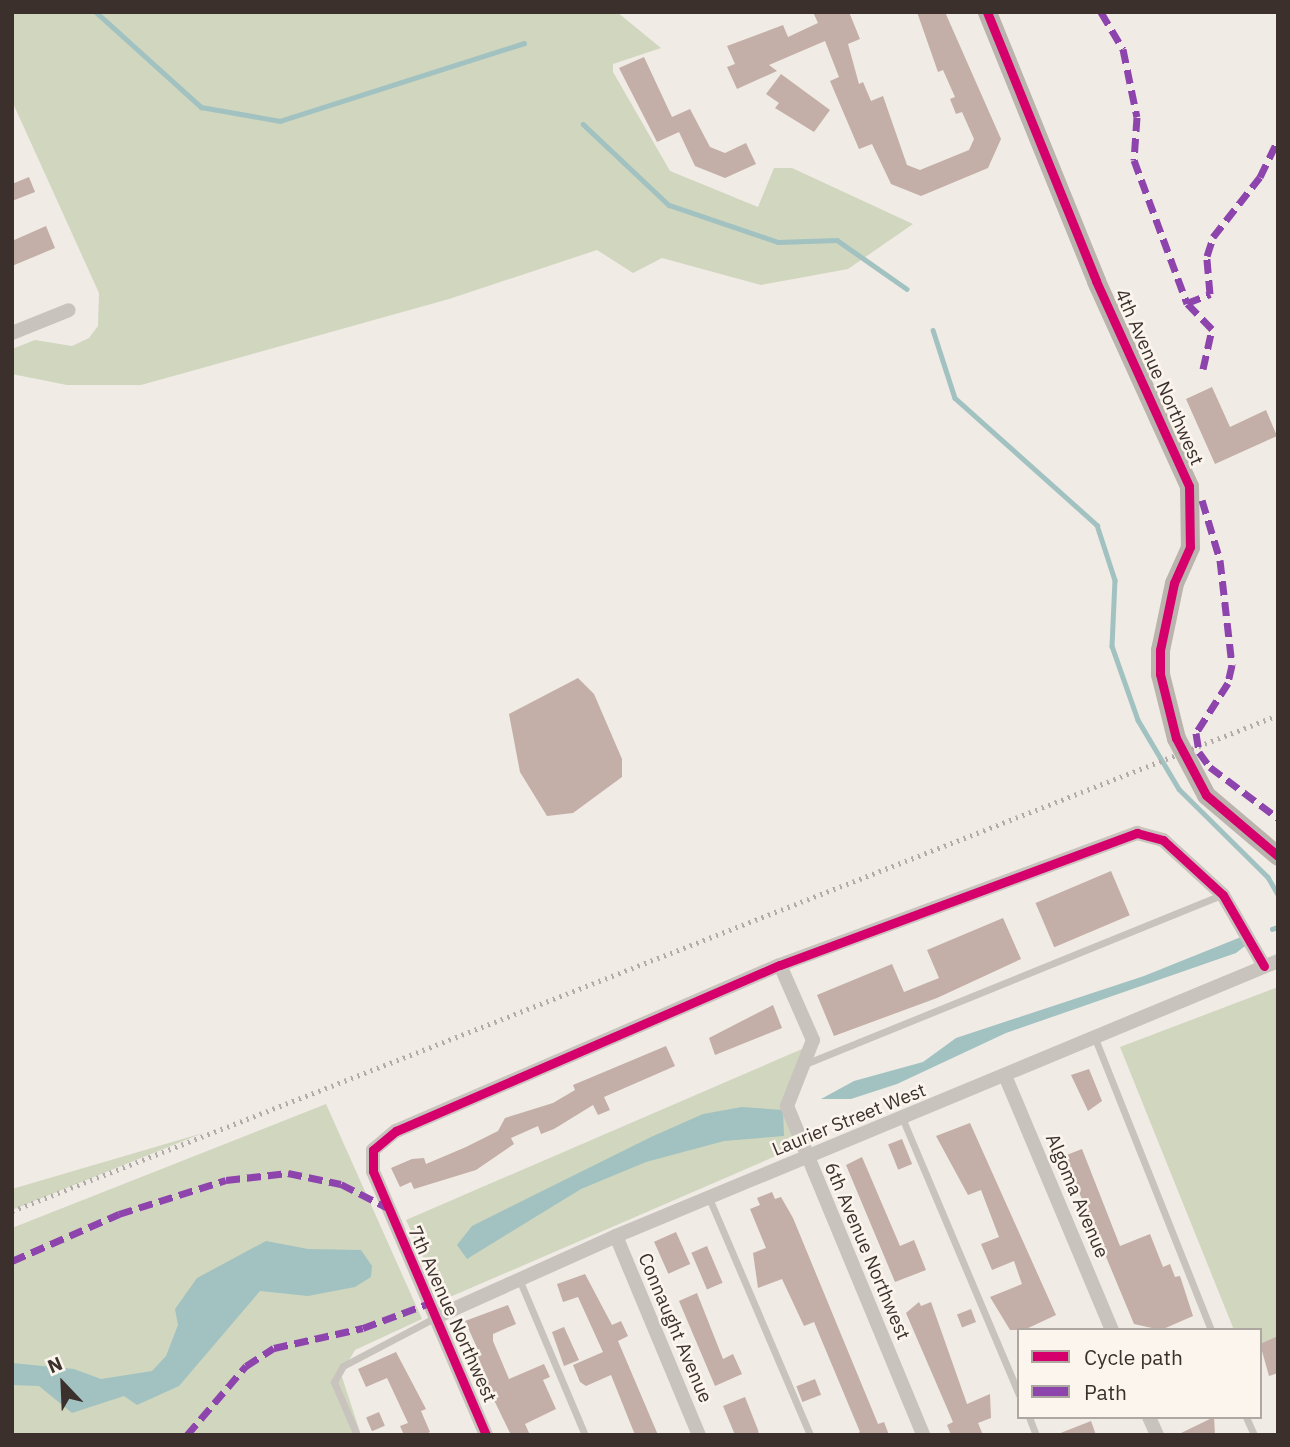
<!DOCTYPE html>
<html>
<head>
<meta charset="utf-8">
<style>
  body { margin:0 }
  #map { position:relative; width:1290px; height:1447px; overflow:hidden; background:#f0ebe5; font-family:"IBM Plex Sans",sans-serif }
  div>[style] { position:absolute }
  .green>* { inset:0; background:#d1d6bf }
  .water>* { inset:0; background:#a1c2c1 }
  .stream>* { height:4.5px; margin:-2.25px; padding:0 2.25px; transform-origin:2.25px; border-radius:2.25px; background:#a1c2c1 }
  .building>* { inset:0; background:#c3afa7; transform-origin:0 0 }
  .lane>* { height:7px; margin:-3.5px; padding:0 3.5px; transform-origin:3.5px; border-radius:3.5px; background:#c9c3be }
  .street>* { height:14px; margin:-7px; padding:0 7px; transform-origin:7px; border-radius:7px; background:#c9c3be }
  .secondary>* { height:19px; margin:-9.5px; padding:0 9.5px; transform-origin:9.5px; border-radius:9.5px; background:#bab3ae }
  .rail>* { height:4.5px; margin-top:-2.25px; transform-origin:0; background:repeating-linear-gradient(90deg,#b1aca8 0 2px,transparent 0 7px) }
  .quiet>* { height:7px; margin-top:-3.5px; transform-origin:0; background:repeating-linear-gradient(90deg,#8e44ad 0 14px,transparent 0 21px) }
  .cycleway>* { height:9px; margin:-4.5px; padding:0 4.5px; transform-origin:4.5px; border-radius:4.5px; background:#d6006c }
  span { translate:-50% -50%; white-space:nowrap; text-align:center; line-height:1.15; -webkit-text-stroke:5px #fbf5ee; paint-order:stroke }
  .street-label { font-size:19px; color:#3b302b }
  .frame { position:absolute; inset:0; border:14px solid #3b302b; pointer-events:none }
  .legend { position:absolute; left:1017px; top:1328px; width:245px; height:91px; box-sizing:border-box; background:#fbf5ee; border:2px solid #aea6a0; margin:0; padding:9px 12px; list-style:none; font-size:21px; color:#3b302b }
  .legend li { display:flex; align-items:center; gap:14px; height:35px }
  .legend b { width:35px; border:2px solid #aea6a0 }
  .north { position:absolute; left:28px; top:1349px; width:70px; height:70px; -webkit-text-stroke:5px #fbf5ee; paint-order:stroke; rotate:337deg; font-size:19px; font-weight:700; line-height:28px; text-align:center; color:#3b302b }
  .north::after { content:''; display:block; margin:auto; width:24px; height:32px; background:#3b302b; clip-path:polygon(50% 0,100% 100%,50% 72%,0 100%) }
</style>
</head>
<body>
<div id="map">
  <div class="green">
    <i style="clip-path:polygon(12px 12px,617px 12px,661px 48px,613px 64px,613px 72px,670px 171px,758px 207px,774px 168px,792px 168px,913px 224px,848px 269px,761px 285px,662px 258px,633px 273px,597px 250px,449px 299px,141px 385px,67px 385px,12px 374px,12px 349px,35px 340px,72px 346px,89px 338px,98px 326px,99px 293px,12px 101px)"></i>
    <i style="clip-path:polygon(1278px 987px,1278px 1341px,1260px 1348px,1260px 1330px,1234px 1330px,1120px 1047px)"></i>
    <i style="clip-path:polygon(816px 1043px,793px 1105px,799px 1146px,443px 1300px,406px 1220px)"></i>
    <i style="clip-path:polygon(326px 1104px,422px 1319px,355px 1350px,341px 1374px,361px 1435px,12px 1435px,12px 1228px)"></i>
    <i style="clip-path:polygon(203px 1133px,12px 1210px,12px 1189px)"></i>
  </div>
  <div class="water">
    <i style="clip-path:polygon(1241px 937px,1245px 946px,1236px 953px,1006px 1033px,897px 1084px,851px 1099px,821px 1099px,854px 1081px,923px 1062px,956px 1038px,1144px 976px)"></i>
    <i style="clip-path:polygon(742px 1107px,783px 1110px,784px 1136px,724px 1141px,646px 1162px,581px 1189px,467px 1259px,457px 1245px,472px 1226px,651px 1137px,703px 1114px)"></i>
    <i style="clip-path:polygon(266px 1241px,308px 1249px,361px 1250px,372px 1266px,371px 1277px,355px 1287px,308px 1296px,260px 1291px,179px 1386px,137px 1405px,124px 1396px,72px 1413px,39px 1386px,12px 1385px,12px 1363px,74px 1369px,101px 1379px,152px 1371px,166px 1356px,178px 1325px,175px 1309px,197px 1278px)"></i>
  </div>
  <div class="stream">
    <i style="left:96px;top:12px;width:142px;rotate:42.1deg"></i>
    <i style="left:201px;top:107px;width:80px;rotate:10deg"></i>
    <i style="left:280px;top:121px;width:256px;rotate:-17.7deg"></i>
    <i style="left:583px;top:124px;width:118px;rotate:43.3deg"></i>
    <i style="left:669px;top:205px;width:115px;rotate:18.7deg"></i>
    <i style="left:778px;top:242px;width:59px;rotate:-1.9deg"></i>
    <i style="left:837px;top:240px;width:85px;rotate:35deg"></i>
    <i style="left:933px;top:330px;width:71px;rotate:72.1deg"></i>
    <i style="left:955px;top:398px;width:191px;rotate:41.8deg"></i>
    <i style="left:1097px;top:525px;width:58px;rotate:71.9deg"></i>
    <i style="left:1115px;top:580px;width:66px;rotate:92.6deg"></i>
    <i style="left:1112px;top:646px;width:78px;rotate:70.6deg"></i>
    <i style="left:1138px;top:720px;width:80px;rotate:59.3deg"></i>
    <i style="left:1179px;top:789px;width:125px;rotate:44.7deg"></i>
    <i style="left:1268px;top:877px;width:20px;rotate:60deg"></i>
    <i style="left:1272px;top:929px;width:6px;rotate:-18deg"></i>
  </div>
  <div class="building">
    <i style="clip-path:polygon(813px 12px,849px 12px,860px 39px,848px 44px,859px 84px,863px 82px,871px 101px,883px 96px,907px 165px,920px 170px,969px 150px,974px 139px,962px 112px,956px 114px,950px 99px,955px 97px,943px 70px,938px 72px,917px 12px,945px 12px,1001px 139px,988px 168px,921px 196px,891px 184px,872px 144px,859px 149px,830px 81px,839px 77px,825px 41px,769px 65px,777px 71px,737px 89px,727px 67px,735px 64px,727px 46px,783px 25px,788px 37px,818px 23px)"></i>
    <i style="clip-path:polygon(644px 57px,672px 117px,690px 109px,710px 147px,725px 153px,746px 143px,756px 164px,725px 178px,695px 166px,679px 132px,657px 142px,619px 68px)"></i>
    <i style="clip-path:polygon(781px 74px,830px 110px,814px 132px,775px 108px,779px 103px,766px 94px)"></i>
    <i style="clip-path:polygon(29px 177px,35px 192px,12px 201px,12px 184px)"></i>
    <i style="clip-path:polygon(46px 226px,55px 248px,12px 266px,12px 241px)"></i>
    <i style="clip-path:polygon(1212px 387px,1230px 427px,1266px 410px,1277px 436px,1215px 464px,1186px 399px)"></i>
    <i style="clip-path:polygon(578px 678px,594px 694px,622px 759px,622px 777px,573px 813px,547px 816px,520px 772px,509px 714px)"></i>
    <i style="left:1111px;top:871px;width:48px;height:82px;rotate:67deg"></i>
    <i style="clip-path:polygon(1003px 918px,1021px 959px,937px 998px,834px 1036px,817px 995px,892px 964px,904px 992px,939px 978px,927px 950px)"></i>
    <i style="clip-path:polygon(773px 1005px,782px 1028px,715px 1055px,709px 1038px)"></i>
    <i style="clip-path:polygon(666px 1046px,675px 1066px,604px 1097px,610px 1110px,598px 1115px,593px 1105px,554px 1129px,541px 1134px,538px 1126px,511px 1138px,514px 1144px,476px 1170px,414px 1189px,411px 1182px,400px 1187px,391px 1168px,412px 1159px,424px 1158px,426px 1164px,466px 1147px,498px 1131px,505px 1118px,553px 1103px,575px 1090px,573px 1085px)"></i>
    <i style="clip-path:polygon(1089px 1069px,1102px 1101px,1088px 1111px,1071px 1075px)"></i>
    <i style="clip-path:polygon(970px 1123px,1056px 1315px,1024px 1330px,1010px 1330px,990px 1297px,1022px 1284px,1014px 1261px,992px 1270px,981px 1244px,999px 1237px,981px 1190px,968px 1195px,936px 1136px)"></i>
    <i style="left:902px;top:1139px;width:27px;height:15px;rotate:68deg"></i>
    <i style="clip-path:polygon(1082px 1149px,1120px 1246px,1150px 1234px,1163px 1267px,1170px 1264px,1175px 1277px,1180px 1276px,1193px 1316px,1161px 1330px,1134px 1324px,1064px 1156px)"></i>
    <i style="clip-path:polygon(862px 1157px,900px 1246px,914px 1240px,926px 1270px,895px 1282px,846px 1165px)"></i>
    <i style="clip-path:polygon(772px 1192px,775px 1199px,781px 1197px,793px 1218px,878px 1424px,884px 1422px,889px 1435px,855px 1435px,860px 1432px,814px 1322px,804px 1326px,782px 1279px,758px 1288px,753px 1253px,766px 1248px,750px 1209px,760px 1205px,757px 1198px)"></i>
    <i style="left:676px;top:1232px;width:35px;height:24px;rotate:66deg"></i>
    <i style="left:707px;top:1246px;width:40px;height:17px;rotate:67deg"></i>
    <i style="clip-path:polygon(585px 1274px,612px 1325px,621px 1321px,628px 1336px,618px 1341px,658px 1435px,635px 1435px,611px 1375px,586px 1386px,580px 1382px,573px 1365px,603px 1352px,578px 1297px,563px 1302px,557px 1284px)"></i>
    <i style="clip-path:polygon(697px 1293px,723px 1359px,733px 1354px,742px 1374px,715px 1386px,679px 1301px)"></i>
    <i style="clip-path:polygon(919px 1302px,921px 1306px,931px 1302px,967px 1404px,990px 1394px,991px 1418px,978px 1423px,983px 1435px,951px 1435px,947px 1425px,953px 1422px,906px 1313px)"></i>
    <i style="clip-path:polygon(508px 1305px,516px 1324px,493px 1334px,493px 1341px,509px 1379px,544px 1364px,550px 1377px,543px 1380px,556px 1409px,525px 1424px,530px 1435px,511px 1435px,478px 1367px,478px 1350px,465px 1321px)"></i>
    <i style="left:971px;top:1309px;width:14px;height:15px;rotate:69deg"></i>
    <i style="clip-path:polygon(564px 1327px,579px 1360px,564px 1366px,552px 1332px)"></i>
    <i style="clip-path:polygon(1278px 1336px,1278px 1373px,1269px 1376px,1260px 1344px)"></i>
    <i style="clip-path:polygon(396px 1352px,426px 1409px,421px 1411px,430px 1432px,424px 1435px,404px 1435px,400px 1426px,408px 1423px,387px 1378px,366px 1387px,358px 1369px)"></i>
    <i style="left:815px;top:1379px;width:17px;height:20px;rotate:69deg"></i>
    <i style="clip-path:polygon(745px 1397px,758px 1430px,759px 1435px,735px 1435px,723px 1406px)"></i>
    <i style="left:379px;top:1412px;width:15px;height:14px;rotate:67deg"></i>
    <i style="clip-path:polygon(1214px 1417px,1215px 1435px,1177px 1435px)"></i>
    <i style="clip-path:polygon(1091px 1421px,1096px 1435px,1058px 1435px,1058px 1434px)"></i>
  </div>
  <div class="lane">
    <i style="left:1096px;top:1041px;width:311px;rotate:68.3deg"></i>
    <i style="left:805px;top:1064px;width:450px;rotate:-22.1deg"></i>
    <i style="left:903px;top:1120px;width:298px;rotate:67.1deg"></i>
    <i style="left:709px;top:1198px;width:258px;rotate:66.9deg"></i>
    <i style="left:519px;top:1279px;width:169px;rotate:67.1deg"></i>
    <i style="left:1029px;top:1417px;width:19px;rotate:69deg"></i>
    <i style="left:1246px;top:1417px;width:20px;rotate:66deg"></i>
    <i style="left:357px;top:1435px;width:58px;rotate:-113.5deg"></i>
    <i style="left:334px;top:1382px;width:18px;rotate:-61deg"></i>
    <i style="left:343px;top:1366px;width:105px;rotate:-27.8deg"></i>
  </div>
  <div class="street">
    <i style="left:12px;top:333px;width:61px;rotate:-22deg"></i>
    <i style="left:780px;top:965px;width:82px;rotate:66.3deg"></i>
    <i style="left:813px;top:1040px;width:71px;rotate:111.5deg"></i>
    <i style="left:787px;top:1106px;width:356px;rotate:67.5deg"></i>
    <i style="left:1006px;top:1078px;width:273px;rotate:67.2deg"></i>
    <i style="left:616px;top:1236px;width:216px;rotate:67.4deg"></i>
    <i style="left:436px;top:1317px;width:197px;rotate:-24.2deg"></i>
    <i style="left:616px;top:1236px;width:717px;rotate:-22.56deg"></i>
    <i style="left:1149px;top:1417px;width:20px;rotate:66deg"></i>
    <i style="left:486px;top:1435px;width:287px;rotate:-113.2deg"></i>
    <i style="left:373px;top:1171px;width:21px;rotate:-90deg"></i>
    <i style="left:373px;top:1150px;width:30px;rotate:-40deg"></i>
    <i style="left:396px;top:1131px;width:418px;rotate:-23.4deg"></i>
    <i style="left:780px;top:965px;width:381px;rotate:-20.3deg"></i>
    <i style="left:1137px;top:833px;width:27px;rotate:15deg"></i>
    <i style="left:1163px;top:840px;width:81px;rotate:42.5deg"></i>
    <i style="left:1223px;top:895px;width:82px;rotate:60deg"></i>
  </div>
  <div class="secondary">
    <i style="left:987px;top:12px;width:290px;rotate:67.9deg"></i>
    <i style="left:1096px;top:281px;width:225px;rotate:65.6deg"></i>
    <i style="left:1189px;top:486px;width:61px;rotate:89.1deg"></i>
    <i style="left:1190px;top:547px;width:39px;rotate:114deg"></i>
    <i style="left:1174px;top:583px;width:68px;rotate:101.8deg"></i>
    <i style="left:1160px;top:650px;width:24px;rotate:90deg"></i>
    <i style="left:1160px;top:674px;width:66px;rotate:76deg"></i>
    <i style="left:1176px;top:738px;width:64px;rotate:62.2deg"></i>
    <i style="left:1206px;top:795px;width:94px;rotate:40.3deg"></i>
  </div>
  <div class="rail">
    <i style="left:12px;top:1211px;width:1360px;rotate:-21.39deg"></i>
  </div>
  <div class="quiet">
    <i style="left:1101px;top:12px;width:43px;rotate:59.3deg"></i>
    <i style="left:1123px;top:49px;width:69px;rotate:78.4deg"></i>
    <i style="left:1137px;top:117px;width:43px;rotate:94deg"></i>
    <i style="left:1134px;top:160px;width:153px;rotate:69.7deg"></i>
    <i style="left:1203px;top:369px;width:41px;rotate:-77.3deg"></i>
    <i style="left:1212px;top:329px;width:36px;rotate:-134deg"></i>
    <i style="left:1187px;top:303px;width:25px;rotate:-21deg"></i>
    <i style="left:1210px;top:294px;width:38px;rotate:-95deg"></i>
    <i style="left:1207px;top:256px;width:20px;rotate:-72deg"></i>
    <i style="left:1213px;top:237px;width:76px;rotate:-51.9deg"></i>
    <i style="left:1260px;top:177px;width:41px;rotate:-64.1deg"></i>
    <i style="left:1202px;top:500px;width:63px;rotate:73.3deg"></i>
    <i style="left:1220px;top:560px;width:106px;rotate:83.5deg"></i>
    <i style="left:1232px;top:665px;width:18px;rotate:103deg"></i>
    <i style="left:1228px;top:683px;width:59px;rotate:122.6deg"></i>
    <i style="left:1196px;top:733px;width:19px;rotate:81deg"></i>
    <i style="left:1199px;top:752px;width:19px;rotate:54deg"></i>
    <i style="left:1210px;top:767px;width:85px;rotate:36.9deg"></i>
    <i style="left:12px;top:1261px;width:117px;rotate:-23.7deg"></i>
    <i style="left:119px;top:1214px;width:112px;rotate:-17.6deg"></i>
    <i style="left:226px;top:1180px;width:62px;rotate:-6.4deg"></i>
    <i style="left:288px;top:1173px;width:54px;rotate:11.7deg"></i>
    <i style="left:341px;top:1184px;width:51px;rotate:27.1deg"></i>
    <i style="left:187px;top:1435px;width:91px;rotate:-49.5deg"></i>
    <i style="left:246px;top:1366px;width:33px;rotate:-33deg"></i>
    <i style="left:274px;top:1348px;width:91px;rotate:-12.7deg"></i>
    <i style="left:363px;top:1328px;width:72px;rotate:-20.5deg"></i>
  </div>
  <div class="cycleway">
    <i style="left:987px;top:12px;width:290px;rotate:67.9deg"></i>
    <i style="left:1096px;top:281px;width:225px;rotate:65.6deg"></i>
    <i style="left:1189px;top:486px;width:61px;rotate:89.1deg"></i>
    <i style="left:1190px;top:547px;width:39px;rotate:114deg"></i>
    <i style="left:1174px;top:583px;width:68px;rotate:101.8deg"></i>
    <i style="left:1160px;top:650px;width:24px;rotate:90deg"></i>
    <i style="left:1160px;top:674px;width:66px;rotate:76deg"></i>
    <i style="left:1176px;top:738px;width:64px;rotate:62.2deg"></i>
    <i style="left:1206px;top:795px;width:94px;rotate:40.3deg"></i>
    <i style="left:486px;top:1435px;width:287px;rotate:-113.2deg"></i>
    <i style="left:373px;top:1171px;width:21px;rotate:-90deg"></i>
    <i style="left:373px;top:1150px;width:30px;rotate:-40deg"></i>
    <i style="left:396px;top:1131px;width:418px;rotate:-23.4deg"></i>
    <i style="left:780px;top:965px;width:381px;rotate:-20.3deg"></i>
    <i style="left:1137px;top:833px;width:27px;rotate:15deg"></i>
    <i style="left:1163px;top:840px;width:81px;rotate:42.5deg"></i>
    <i style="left:1223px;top:895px;width:82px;rotate:60deg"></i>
  </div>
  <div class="street-label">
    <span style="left:1159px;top:377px;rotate:66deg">4th Avenue Northwest</span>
    <span style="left:849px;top:1120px;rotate:-22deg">Laurier Street West</span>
    <span style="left:1077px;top:1196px;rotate:67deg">Algoma Avenue</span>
    <span style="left:867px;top:1251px;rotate:67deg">6th Avenue Northwest</span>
    <span style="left:452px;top:1314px;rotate:66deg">7th Avenue Northwest</span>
    <span style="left:675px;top:1328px;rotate:67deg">Connaught Avenue</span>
  </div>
  <div class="frame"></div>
  <ul class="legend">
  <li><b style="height:9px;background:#d6006c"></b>Cycle path</li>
  <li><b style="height:9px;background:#8e44ad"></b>Path</li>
  </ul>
  <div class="north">N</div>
</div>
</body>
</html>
